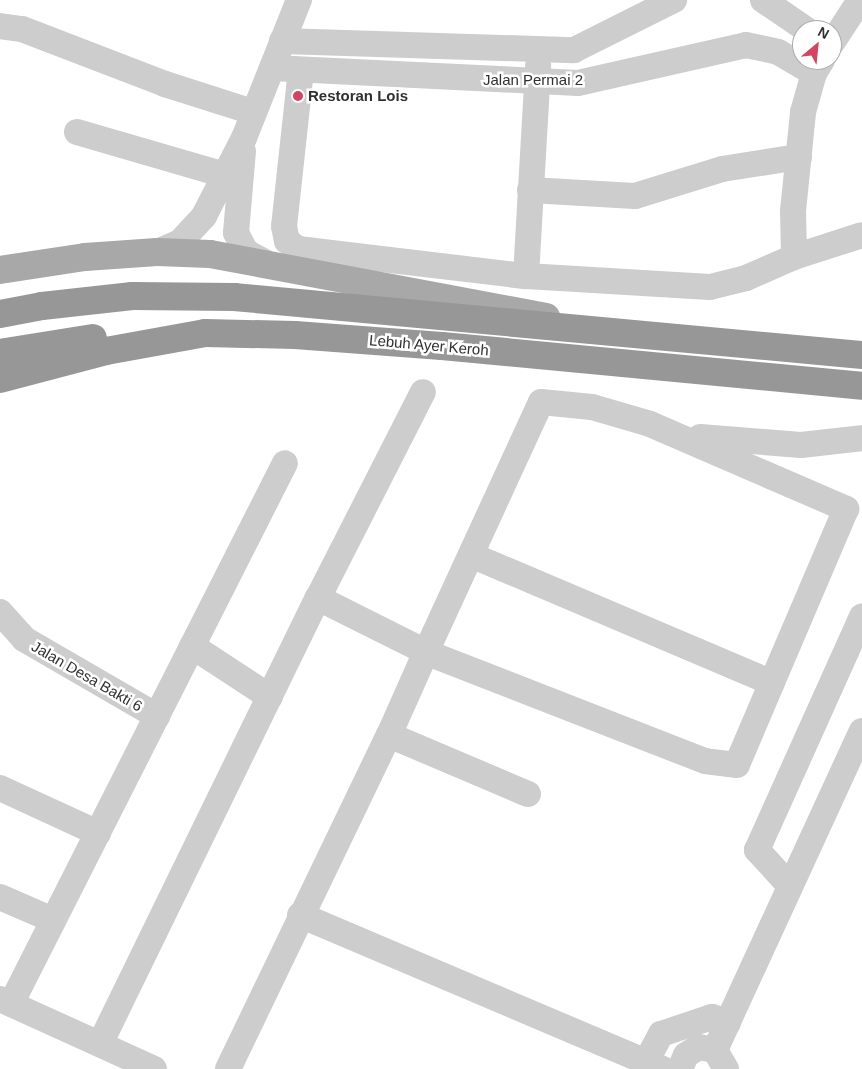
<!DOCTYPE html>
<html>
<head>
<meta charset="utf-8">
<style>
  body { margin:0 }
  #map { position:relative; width:862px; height:1069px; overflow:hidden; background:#fff; font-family:Helvetica,sans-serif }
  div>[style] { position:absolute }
  .minor>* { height:26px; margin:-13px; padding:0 13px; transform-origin:13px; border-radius:13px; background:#cdcdcd }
  .major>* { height:28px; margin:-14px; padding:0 14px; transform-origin:14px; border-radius:14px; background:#a8a8a8 }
  .highway>* { height:28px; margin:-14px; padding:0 14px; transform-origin:14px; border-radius:14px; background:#979797 }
  .dots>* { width:14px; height:14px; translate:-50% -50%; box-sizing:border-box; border:2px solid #fff; border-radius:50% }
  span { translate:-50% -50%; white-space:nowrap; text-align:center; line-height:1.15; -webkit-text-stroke:5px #fff; paint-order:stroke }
  .street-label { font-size:15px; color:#303030 }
  .poi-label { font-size:15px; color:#303030; font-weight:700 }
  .left { translate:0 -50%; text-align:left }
  .north { position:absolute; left:792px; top:20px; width:50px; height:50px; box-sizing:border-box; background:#fff; border:1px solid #acacac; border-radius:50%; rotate:28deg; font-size:14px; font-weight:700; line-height:20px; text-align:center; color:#303030 }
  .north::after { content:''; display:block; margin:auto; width:18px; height:22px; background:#d3455e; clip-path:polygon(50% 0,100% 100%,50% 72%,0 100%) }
</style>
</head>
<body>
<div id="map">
  <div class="minor">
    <i style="left:763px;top:0;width:53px;rotate:34.3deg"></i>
    <i style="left:0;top:26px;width:22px;rotate:8deg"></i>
    <i style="left:22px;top:29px;width:153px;rotate:21deg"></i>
    <i style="left:165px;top:84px;width:92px;rotate:17.7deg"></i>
    <i style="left:282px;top:41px;width:292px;rotate:1.8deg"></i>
    <i style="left:574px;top:50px;width:112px;rotate:-26.6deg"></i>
    <i style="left:832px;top:43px;width:51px;rotate:-56.9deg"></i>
    <i style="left:272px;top:68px;width:306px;rotate:2.8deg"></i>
    <i style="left:578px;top:83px;width:172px;rotate:-12.7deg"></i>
    <i style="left:746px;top:45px;width:33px;rotate:12deg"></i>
    <i style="left:778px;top:52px;width:42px;rotate:30.3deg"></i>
    <i style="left:301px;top:70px;width:157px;rotate:96.2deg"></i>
    <i style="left:284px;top:226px;width:15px;rotate:79deg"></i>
    <i style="left:287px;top:241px;width:14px;rotate:36deg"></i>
    <i style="left:298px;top:249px;width:230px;rotate:6.8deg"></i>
    <i style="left:526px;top:276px;width:184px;rotate:3.4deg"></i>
    <i style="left:710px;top:287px;width:37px;rotate:-14deg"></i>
    <i style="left:746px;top:278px;width:52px;rotate:-23.6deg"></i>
    <i style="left:794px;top:257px;width:71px;rotate:-17.9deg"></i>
    <i style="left:77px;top:132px;width:154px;rotate:16.2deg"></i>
    <i style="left:243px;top:151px;width:82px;rotate:94.9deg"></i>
    <i style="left:236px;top:233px;width:21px;rotate:62deg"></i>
    <i style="left:246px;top:252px;width:26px;rotate:28deg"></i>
    <i style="left:530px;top:190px;width:105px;rotate:3.3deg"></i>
    <i style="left:635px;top:196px;width:91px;rotate:-17.2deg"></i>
    <i style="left:722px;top:169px;width:78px;rotate:-8.9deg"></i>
    <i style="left:157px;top:252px;width:25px;rotate:-23deg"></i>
    <i style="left:180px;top:242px;width:35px;rotate:-47deg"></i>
    <i style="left:204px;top:216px;width:88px;rotate:-62.9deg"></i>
    <i style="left:244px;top:138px;width:149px;rotate:-68.3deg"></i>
    <i style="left:794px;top:257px;width:46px;rotate:-91.2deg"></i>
    <i style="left:793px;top:211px;width:100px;rotate:-84.2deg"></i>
    <i style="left:803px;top:112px;width:41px;rotate:-74.2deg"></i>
    <i style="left:814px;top:73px;width:15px;rotate:-58deg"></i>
    <i style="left:526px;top:276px;width:211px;rotate:-86.7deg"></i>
    <i style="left:700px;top:437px;width:101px;rotate:4.5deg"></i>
    <i style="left:801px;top:445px;width:61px;rotate:-6.5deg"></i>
    <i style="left:471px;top:555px;width:327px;rotate:23deg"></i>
    <i style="left:0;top:612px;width:36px;rotate:48deg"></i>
    <i style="left:24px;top:639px;width:154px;rotate:30.1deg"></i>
    <i style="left:192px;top:646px;width:93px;rotate:33.2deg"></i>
    <i style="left:389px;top:735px;width:151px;rotate:23deg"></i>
    <i style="left:0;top:788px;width:108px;rotate:24.7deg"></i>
    <i style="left:790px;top:886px;width:49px;rotate:-132.5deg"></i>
    <i style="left:757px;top:850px;width:256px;rotate:-65.8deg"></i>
    <i style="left:0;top:897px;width:58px;rotate:23.5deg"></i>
    <i style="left:300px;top:915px;width:394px;rotate:23deg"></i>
    <i style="left:0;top:999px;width:169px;rotate:24.4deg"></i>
    <i style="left:11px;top:1004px;width:606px;rotate:-63.14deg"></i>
    <i style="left:100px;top:1044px;width:496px;rotate:-64deg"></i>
    <i style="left:715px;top:1050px;width:351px;rotate:-65.3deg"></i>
    <i style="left:646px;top:1062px;width:32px;rotate:-62deg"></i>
    <i style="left:661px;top:1034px;width:54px;rotate:-18.4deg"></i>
    <i style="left:712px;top:1017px;width:17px;rotate:21deg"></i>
    <i style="left:228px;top:1069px;width:371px;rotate:-64.3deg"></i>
    <i style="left:389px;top:735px;width:91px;rotate:-66deg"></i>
    <i style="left:426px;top:652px;width:275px;rotate:-65.3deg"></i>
    <i style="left:541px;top:402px;width:51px;rotate:5.6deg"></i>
    <i style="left:592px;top:407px;width:60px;rotate:16.3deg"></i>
    <i style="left:650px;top:424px;width:214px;rotate:23.4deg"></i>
    <i style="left:846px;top:509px;width:278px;rotate:113.1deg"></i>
    <i style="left:737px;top:765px;width:32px;rotate:-173deg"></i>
    <i style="left:705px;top:761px;width:300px;rotate:-158.7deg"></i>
    <i style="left:426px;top:652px;width:121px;rotate:-153.4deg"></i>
    <i style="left:318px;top:598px;width:231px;rotate:-63deg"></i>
    <i style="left:680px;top:1069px;width:15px;rotate:-67deg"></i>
    <i style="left:686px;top:1055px;width:15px;rotate:-32deg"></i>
    <i style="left:699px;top:1047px;width:16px;rotate:11deg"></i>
    <i style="left:715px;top:1050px;width:22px;rotate:60deg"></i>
  </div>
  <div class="major">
    <i style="left:0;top:270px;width:86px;rotate:-8.7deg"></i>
    <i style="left:85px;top:257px;width:72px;rotate:-4deg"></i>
    <i style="left:157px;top:252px;width:53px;rotate:2.2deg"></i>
    <i style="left:210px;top:254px;width:342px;rotate:10.6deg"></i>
  </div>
  <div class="highway">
    <i style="left:0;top:314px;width:43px;rotate:-10.8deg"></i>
    <i style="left:42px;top:306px;width:91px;rotate:-6.3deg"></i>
    <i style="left:132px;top:296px;width:102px;rotate:0.6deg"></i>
    <i style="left:234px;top:297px;width:631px;rotate:5.28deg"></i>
    <i style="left:0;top:353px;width:94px;rotate:-9.2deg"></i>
    <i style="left:0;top:379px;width:110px;rotate:-14.8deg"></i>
    <i style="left:106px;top:351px;width:101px;rotate:-10.3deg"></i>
    <i style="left:205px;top:333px;width:90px;rotate:1.3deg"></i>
    <i style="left:295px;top:335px;width:147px;rotate:4.3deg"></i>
    <i style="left:442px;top:346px;width:422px;rotate:5.4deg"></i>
  </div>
  <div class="dots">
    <i style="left:298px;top:96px;background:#d3455e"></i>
  </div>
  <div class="street-label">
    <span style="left:533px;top:80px">Jalan Permai 2</span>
    <span style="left:429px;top:345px;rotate:5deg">Lebuh Ayer Keroh</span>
    <span style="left:87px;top:676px;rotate:30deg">Jalan Desa Bakti 6</span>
  </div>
  <div class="poi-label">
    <span class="left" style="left:308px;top:96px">Restoran Lois</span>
  </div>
  <div class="north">N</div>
</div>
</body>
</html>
